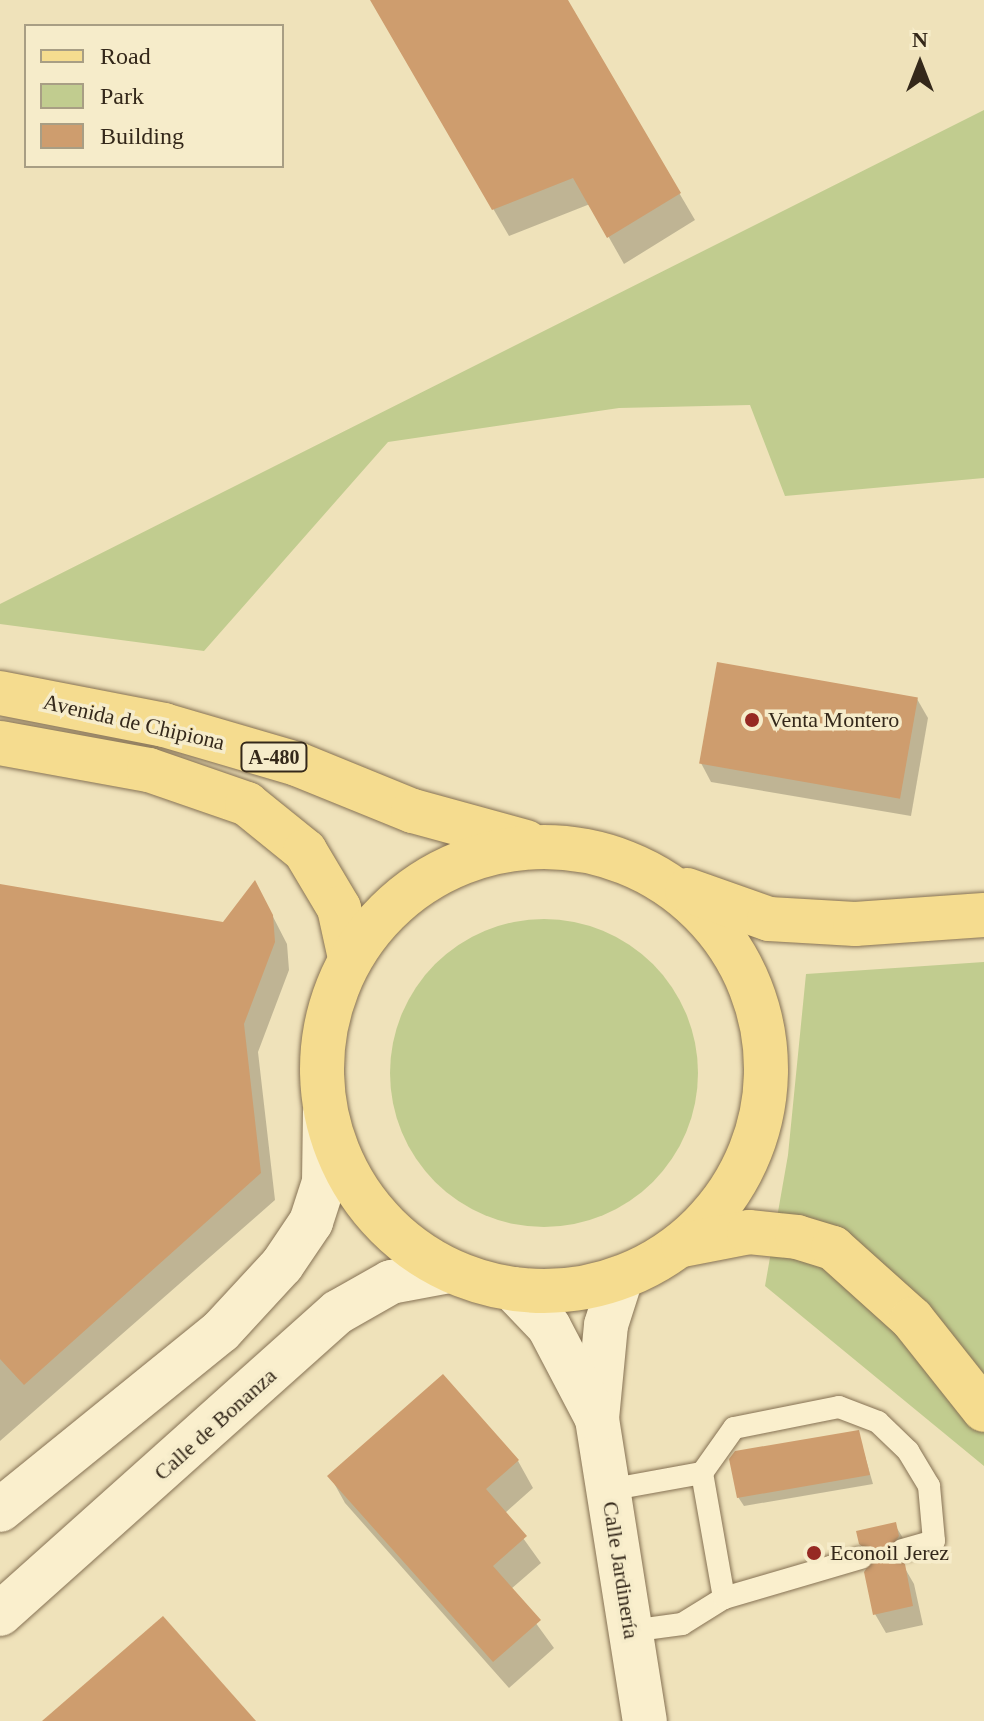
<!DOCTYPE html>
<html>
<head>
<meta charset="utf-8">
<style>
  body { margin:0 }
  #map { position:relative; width:984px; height:1721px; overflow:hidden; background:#efe2ba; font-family:"Times New Roman",serif }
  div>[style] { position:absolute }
  .green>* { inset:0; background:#c1cc8f }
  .round { border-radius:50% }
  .shadow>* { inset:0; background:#0003 }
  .building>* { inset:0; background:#ce9d6e; transform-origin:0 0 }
  .roads { filter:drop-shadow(0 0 2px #867254) drop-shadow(0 0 2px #867254) }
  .service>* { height:22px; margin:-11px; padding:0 11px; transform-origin:11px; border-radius:11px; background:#faefcd }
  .tertiary>* { height:44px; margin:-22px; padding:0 22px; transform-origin:22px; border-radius:22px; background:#faefcd }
  .primary>* { height:44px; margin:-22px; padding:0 22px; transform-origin:22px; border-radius:22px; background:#f5dc8f }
  .primary>.ring { margin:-22px; padding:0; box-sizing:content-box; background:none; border:44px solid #f5dc8f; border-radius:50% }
  .dots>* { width:22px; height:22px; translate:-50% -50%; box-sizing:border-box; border:4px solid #f6ecca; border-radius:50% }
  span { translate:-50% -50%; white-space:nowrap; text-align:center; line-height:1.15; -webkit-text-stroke:7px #f6ecca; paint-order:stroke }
  .shield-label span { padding:2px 6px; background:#f6ecca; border:2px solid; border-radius:6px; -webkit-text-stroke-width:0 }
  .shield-label { font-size:20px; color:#34281a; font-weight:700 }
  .poi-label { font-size:22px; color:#34281a }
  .left { translate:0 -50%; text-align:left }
  .street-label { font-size:22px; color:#34281a }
  .legend { position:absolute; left:24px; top:24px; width:260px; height:144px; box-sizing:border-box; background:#f6ecca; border:2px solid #a89e84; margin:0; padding:10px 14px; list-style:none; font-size:24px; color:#34281a }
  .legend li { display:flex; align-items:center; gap:16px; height:40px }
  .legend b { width:40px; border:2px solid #a89e84 }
  .north { position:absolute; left:880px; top:24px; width:80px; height:80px; -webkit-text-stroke:6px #f6ecca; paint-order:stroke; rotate:0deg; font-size:22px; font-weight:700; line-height:32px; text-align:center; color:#34281a }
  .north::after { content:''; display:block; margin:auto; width:28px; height:36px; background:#34281a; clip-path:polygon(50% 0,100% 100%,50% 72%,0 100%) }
</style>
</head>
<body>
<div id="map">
  <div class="green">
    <i style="clip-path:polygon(984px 110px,984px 478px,785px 496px,750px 405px,619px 408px,388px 442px,204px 651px,0 624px,0 604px)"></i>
    <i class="round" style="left:390px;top:919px;width:308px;height:308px"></i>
    <i style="clip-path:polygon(984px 962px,984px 1466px,765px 1286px,788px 1155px,806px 974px)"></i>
  </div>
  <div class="shadow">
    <i style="clip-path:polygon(372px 0,566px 0,695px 220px,624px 264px,590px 204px,509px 236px)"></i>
    <i style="clip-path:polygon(917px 699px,928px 718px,911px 816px,711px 782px,701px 763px)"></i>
    <i style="clip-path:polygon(0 886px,224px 924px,269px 909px,287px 944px,289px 970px,258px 1052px,275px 1200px,0 1441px)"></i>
    <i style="clip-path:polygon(442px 1377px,518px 1461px,533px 1488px,505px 1513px,541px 1563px,511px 1589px,554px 1648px,509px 1688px,345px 1503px,330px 1476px)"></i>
    <i style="clip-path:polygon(858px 1432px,873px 1484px,744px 1506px,738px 1497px)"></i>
    <i style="clip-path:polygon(895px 1525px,906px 1543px,909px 1556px,903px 1565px,914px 1584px,923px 1625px,886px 1633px,875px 1614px,872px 1563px,860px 1544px)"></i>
  </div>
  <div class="building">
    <i style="clip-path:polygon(370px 0,568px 0,681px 193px,607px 238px,573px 178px,492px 210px)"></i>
    <i style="left:717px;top:662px;width:204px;height:103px;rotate:10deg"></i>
    <i style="clip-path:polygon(255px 880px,273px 915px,275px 942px,244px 1024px,261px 1173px,24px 1385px,0 1359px,0 884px,223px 922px)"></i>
    <i style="clip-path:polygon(443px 1374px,519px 1460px,486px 1489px,527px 1536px,493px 1566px,541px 1620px,493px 1662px,327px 1476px)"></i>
    <i style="clip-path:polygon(859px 1430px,870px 1475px,737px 1498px,729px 1459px,735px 1451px)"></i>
    <i style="clip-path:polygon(896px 1522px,899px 1536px,888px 1553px,905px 1564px,913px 1606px,873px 1615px,864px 1572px,875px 1555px,859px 1544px,856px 1531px)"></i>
    <i style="clip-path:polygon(163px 1616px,256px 1721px,42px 1721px)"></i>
  </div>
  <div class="roads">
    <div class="service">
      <i style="left:702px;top:1473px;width:55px;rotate:-54.6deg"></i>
      <i style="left:734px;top:1428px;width:107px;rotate:-11.3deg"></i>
      <i style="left:839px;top:1407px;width:42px;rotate:21deg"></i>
      <i style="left:878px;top:1422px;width:42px;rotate:44deg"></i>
      <i style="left:908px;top:1451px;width:41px;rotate:59deg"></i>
      <i style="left:929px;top:1486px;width:55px;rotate:84.8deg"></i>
      <i style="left:934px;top:1541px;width:33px;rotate:164deg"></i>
      <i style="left:608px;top:1490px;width:96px;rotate:-10.3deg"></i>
      <i style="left:702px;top:1473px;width:127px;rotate:80deg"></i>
      <i style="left:724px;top:1598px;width:49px;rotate:148.2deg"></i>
      <i style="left:682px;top:1624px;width:51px;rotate:172.2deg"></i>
      <i style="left:724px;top:1598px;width:143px;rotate:-16.3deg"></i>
    </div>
    <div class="tertiary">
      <i style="left:621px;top:1278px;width:49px;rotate:107.7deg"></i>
      <i style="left:606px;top:1325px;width:94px;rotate:95.5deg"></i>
      <i style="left:597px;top:1419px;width:306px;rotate:81deg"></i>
      <i style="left:513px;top:1289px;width:52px;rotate:46.5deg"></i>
      <i style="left:549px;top:1327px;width:104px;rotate:62.4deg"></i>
      <i style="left:0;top:1510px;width:284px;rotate:-39deg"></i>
      <i style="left:221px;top:1331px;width:90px;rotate:-47.3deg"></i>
      <i style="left:282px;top:1265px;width:52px;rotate:-56deg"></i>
      <i style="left:311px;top:1222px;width:42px;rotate:-72deg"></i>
      <i style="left:324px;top:1182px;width:70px;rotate:-89.2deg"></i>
      <i style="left:0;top:1614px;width:453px;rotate:-41.8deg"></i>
      <i style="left:338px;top:1312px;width:61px;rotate:-29.5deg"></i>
      <i style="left:391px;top:1282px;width:60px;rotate:-10.6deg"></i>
    </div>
    <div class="primary">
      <i style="left:0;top:693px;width:167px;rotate:11deg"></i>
      <i style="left:164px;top:725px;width:139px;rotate:16.3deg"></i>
      <i style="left:297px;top:764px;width:125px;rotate:22.1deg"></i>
      <i style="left:413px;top:811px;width:117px;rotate:15.3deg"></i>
      <i style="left:0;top:743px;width:151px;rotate:10.3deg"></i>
      <i style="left:149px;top:770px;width:104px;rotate:19.1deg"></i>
      <i style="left:247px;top:804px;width:75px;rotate:39deg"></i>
      <i style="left:305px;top:851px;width:66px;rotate:59.2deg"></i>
      <i style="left:339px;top:908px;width:51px;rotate:77.6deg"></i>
      <i class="ring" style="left:322px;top:847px;width:400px;height:400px"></i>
      <i style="left:687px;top:890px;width:87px;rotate:19.5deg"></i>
      <i style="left:769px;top:919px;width:86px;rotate:3.3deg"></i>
      <i style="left:855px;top:924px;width:129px;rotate:-4deg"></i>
      <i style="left:683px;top:1245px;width:67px;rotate:-11.1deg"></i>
      <i style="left:749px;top:1232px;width:48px;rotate:5.9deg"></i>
      <i style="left:797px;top:1237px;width:38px;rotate:17deg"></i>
      <i style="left:833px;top:1248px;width:106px;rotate:41.9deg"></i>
      <i style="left:912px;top:1319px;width:116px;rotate:51.6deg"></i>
    </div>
  </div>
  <div class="dots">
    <i style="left:752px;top:720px;background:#962923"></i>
    <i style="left:814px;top:1553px;background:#962923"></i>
  </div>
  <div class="shield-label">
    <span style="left:274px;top:757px">A-480</span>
  </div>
  <div class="poi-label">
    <span class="left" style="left:768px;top:720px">Venta Montero</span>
    <span class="left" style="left:830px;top:1553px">Econoil Jerez</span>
  </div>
  <div class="street-label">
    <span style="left:134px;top:722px;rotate:13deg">Avenida de Chipiona</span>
    <span style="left:215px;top:1424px;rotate:-42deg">Calle de Bonanza</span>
    <span style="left:621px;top:1570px;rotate:81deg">Calle Jardinería</span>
  </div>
  <ul class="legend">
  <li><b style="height:10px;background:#f5dc8f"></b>Road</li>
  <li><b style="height:22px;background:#c1cc8f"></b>Park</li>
  <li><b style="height:22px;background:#ce9d6e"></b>Building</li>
  </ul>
  <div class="north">N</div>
</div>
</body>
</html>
